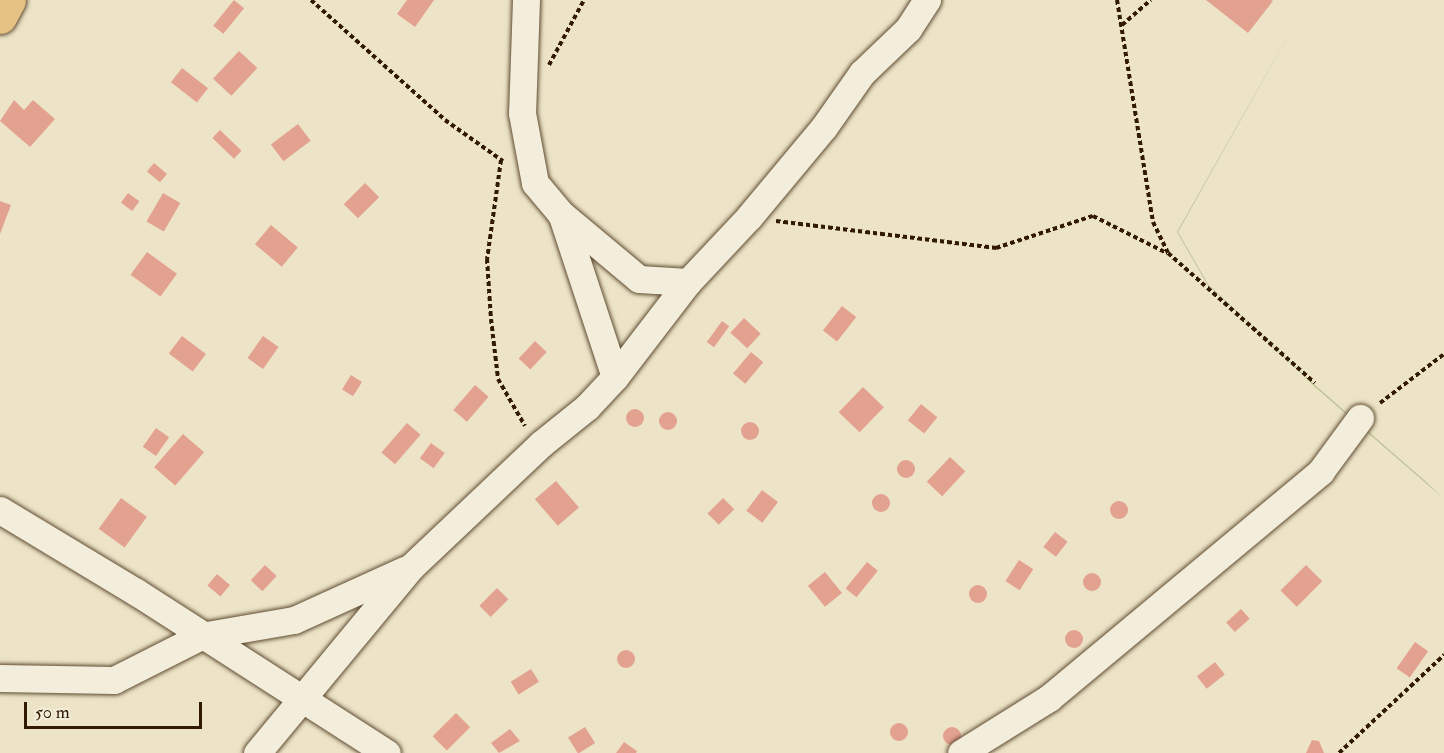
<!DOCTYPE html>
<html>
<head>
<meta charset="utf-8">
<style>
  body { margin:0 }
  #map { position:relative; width:1444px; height:753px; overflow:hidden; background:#ede4c7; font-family:"IM FELL Double Pica",serif }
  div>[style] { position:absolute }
  .green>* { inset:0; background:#bac494 }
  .building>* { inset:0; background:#e3a190; transform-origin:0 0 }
  .round { border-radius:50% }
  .path>* { height:4px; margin-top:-2px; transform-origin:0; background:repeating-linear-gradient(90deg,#311a00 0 4.5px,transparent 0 7.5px) }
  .roads { filter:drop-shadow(0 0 2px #604c32) drop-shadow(0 0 2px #604c32) }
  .minor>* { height:27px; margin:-13.5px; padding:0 13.5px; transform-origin:13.5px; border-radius:13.5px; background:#f3eddb }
  .primary>* { height:33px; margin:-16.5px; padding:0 16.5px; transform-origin:16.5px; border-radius:16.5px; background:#e6c284 }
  span { translate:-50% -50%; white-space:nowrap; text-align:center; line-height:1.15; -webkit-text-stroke:6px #f3eddb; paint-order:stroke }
  .scale { position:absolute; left:24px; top:702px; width:178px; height:27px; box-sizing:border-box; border:3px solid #311a00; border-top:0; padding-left:8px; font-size:18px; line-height:21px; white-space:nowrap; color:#311a00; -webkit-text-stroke:4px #f3eddb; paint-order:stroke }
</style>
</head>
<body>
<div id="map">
  <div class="green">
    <i style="clip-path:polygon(1308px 0,1178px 232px,1208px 284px,1316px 386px,1424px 480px,1444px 499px,1315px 387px,1207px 284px,1177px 232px)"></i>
  </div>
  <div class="building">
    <i style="left:234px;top:0;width:13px;height:33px;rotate:39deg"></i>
    <i style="clip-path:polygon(407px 0,434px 0,415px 27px,397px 14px)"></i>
    <i style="clip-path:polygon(1206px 0,1271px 0,1273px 1px,1248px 33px)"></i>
    <i style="left:239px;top:51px;width:25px;height:38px;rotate:43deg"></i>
    <i style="left:182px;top:68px;width:33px;height:18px;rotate:38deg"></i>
    <i style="clip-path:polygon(14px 100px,24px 110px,33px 100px,55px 119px,30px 147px,0 121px)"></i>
    <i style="left:298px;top:124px;width:21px;height:34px;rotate:53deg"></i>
    <i style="left:220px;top:130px;width:30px;height:11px;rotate:44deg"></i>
    <i style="left:154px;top:163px;width:17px;height:11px;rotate:40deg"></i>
    <i style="left:365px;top:183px;width:20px;height:30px;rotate:45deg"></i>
    <i style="left:128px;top:193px;width:14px;height:12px;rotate:36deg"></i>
    <i style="left:163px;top:193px;width:20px;height:33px;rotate:30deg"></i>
    <i style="clip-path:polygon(0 201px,11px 205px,0 234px)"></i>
    <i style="left:271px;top:225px;width:35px;height:25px;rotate:40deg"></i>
    <i style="left:147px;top:252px;width:37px;height:28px;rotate:36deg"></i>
    <i style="left:842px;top:306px;width:18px;height:31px;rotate:38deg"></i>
    <i style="left:744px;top:318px;width:23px;height:20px;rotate:43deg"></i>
    <i style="left:722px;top:321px;width:9px;height:26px;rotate:36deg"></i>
    <i style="left:182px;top:336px;width:30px;height:22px;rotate:37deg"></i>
    <i style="left:263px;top:336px;width:19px;height:27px;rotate:35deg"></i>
    <i style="left:535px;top:341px;width:16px;height:24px;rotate:43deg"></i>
    <i style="left:751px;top:352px;width:16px;height:28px;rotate:40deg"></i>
    <i style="left:351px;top:375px;width:13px;height:17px;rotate:32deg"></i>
    <i style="left:475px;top:385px;width:18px;height:33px;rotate:41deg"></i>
    <i style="left:863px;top:387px;width:29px;height:35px;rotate:44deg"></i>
    <i style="left:921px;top:404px;width:21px;height:21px;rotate:39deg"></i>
    <i class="round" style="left:626px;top:409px;width:18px;height:18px"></i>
    <i class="round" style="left:659px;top:412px;width:18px;height:18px"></i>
    <i class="round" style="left:741px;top:422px;width:18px;height:18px"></i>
    <i style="left:407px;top:423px;width:18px;height:39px;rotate:41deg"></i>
    <i style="left:156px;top:428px;width:16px;height:23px;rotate:35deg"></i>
    <i style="left:183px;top:434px;width:28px;height:44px;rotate:41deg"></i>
    <i style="left:431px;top:443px;width:17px;height:19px;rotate:36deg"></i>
    <i style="left:950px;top:457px;width:21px;height:34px;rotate:43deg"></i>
    <i class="round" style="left:897px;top:460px;width:18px;height:18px"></i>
    <i style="left:556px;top:481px;width:35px;height:28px;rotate:49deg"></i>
    <i style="left:762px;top:490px;width:20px;height:26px;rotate:37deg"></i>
    <i class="round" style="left:872px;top:494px;width:18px;height:18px"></i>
    <i style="left:121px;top:498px;width:32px;height:38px;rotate:36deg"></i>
    <i style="left:723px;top:498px;width:16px;height:22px;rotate:45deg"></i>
    <i class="round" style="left:1110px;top:501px;width:18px;height:18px"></i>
    <i style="left:1055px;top:532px;width:16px;height:19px;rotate:38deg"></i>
    <i style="left:1019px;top:560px;width:17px;height:25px;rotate:33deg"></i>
    <i style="left:867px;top:562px;width:14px;height:34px;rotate:39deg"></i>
    <i style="left:265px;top:565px;width:16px;height:21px;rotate:43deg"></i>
    <i style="left:1306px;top:565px;width:23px;height:36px;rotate:45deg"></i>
    <i style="left:825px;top:572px;width:27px;height:22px;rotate:51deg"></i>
    <i class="round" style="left:1083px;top:573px;width:18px;height:18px"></i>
    <i style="left:217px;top:574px;width:17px;height:15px;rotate:40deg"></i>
    <i class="round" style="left:969px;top:585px;width:18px;height:18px"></i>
    <i style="left:497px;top:588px;width:16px;height:25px;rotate:45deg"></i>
    <i style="left:1241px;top:609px;width:13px;height:20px;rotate:48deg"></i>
    <i class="round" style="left:1065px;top:630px;width:18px;height:18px"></i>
    <i style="left:1415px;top:642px;width:16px;height:32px;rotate:35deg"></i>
    <i class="round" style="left:617px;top:650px;width:18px;height:18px"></i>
    <i style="left:1215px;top:662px;width:16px;height:23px;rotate:52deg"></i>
    <i style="left:531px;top:669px;width:15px;height:24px;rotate:58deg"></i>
    <i style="left:456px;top:713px;width:20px;height:33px;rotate:45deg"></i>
    <i class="round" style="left:890px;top:723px;width:18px;height:18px"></i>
    <i class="round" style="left:943px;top:727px;width:18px;height:18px"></i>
    <i style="left:585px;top:727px;width:19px;height:20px;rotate:58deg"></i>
    <i style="clip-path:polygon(510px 729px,520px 741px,499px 753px,491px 743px)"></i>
    <i style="clip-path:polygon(1312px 740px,1319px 741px,1324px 753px,1306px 753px)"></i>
    <i style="clip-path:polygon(624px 742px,637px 751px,636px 753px,616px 753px)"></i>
  </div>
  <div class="path">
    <i style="left:311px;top:0;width:180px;rotate:41.8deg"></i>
    <i style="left:445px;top:120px;width:71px;rotate:35.3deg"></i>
    <i style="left:1117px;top:0;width:225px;rotate:80.8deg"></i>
    <i style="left:1153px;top:222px;width:34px;rotate:64deg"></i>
    <i style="left:1168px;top:253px;width:196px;rotate:41.5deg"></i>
    <i style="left:1122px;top:25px;width:38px;rotate:-41deg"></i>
    <i style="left:549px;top:65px;width:74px;rotate:-61.7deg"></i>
    <i style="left:501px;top:160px;width:100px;rotate:98deg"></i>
    <i style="left:487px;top:259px;width:60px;rotate:86.2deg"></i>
    <i style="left:491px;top:319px;width:60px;rotate:83.3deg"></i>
    <i style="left:498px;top:379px;width:54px;rotate:60.1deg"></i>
    <i style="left:776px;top:221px;width:222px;rotate:7deg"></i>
    <i style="left:996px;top:248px;width:102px;rotate:-18.3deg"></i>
    <i style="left:1093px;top:216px;width:83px;rotate:26.6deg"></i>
    <i style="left:1380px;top:403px;width:81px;rotate:-37.4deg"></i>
    <i style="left:1339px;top:753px;width:144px;rotate:-43deg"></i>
  </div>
  <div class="roads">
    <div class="minor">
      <i style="left:526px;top:0;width:113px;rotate:92deg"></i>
      <i style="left:522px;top:113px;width:71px;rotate:79.5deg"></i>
      <i style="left:535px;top:183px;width:39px;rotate:50deg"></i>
      <i style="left:560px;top:213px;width:103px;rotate:39.9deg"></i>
      <i style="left:639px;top:279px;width:49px;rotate:3.5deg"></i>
      <i style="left:562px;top:216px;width:169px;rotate:71.8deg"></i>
      <i style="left:0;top:510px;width:159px;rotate:31.1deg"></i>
      <i style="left:136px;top:592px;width:298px;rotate:32.7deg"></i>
      <i style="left:0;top:678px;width:114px;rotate:1deg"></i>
      <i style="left:114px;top:680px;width:97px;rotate:-26.8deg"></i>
      <i style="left:201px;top:636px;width:94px;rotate:-9.8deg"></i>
      <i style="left:294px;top:620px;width:121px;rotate:-24.4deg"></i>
      <i style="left:257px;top:753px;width:241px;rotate:-50.4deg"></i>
      <i style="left:411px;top:567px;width:179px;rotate:-43.4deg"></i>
      <i style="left:541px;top:444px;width:59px;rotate:-38.8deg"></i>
      <i style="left:587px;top:407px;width:41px;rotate:-47deg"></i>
      <i style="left:615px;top:377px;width:120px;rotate:-52.5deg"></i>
      <i style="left:688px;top:282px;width:89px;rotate:-46.8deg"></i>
      <i style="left:749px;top:217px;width:117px;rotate:-50.2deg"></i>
      <i style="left:824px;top:127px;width:66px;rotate:-54.9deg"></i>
      <i style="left:862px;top:73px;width:64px;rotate:-43.7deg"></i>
      <i style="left:908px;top:29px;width:35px;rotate:-57deg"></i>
      <i style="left:961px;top:753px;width:104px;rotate:-32deg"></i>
      <i style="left:1049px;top:698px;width:354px;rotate:-39.8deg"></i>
      <i style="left:1321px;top:471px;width:66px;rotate:-53.7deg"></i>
    </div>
    <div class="primary">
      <i style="left:0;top:17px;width:19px;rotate:-62deg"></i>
    </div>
  </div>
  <div class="scale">50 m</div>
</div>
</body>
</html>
